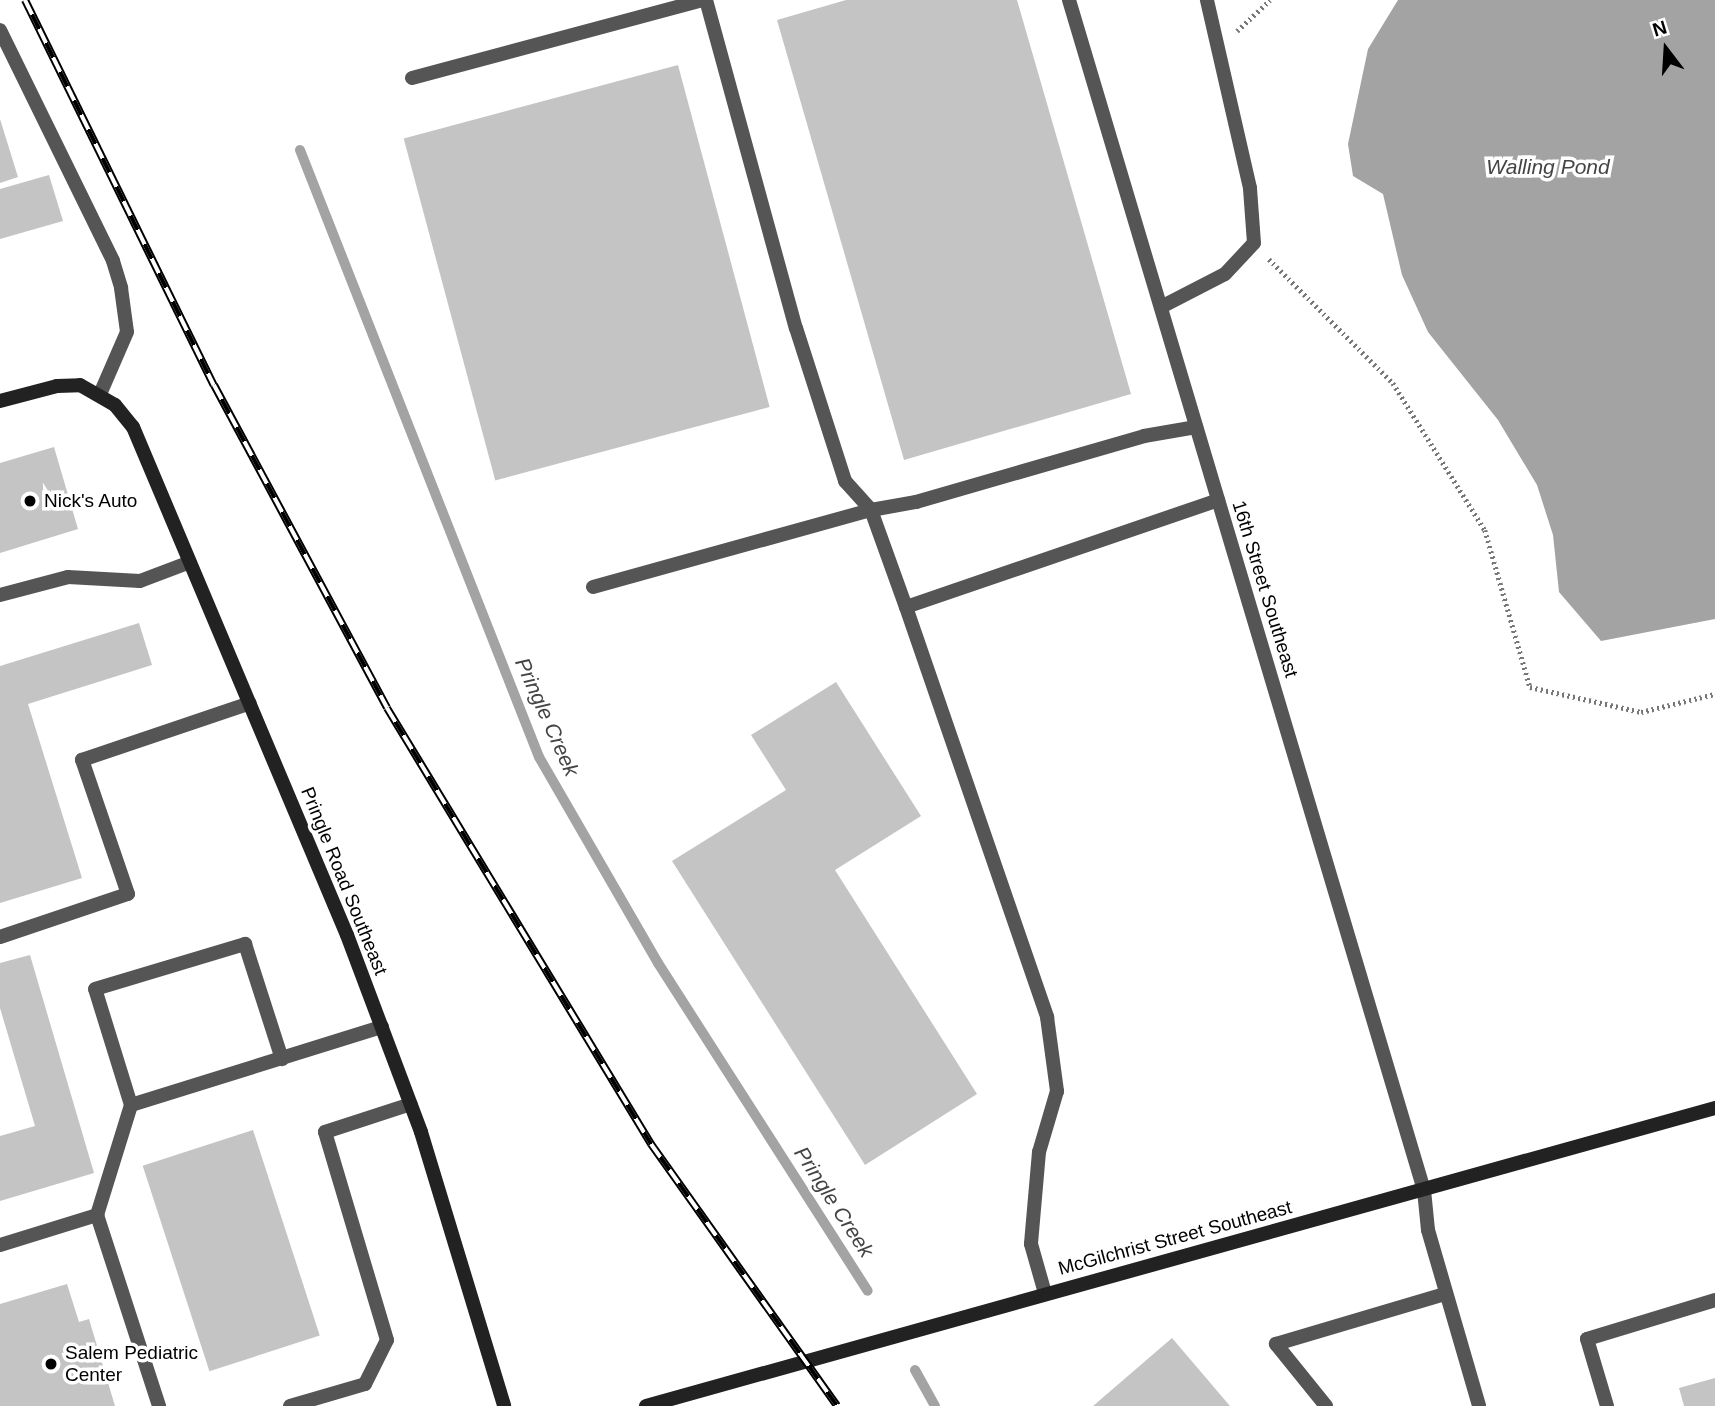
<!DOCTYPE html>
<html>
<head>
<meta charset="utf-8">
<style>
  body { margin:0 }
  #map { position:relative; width:1715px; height:1406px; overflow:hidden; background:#fff; font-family:Helvetica,sans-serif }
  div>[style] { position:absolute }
  .water>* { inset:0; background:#a3a3a3 }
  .stream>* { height:10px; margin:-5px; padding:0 5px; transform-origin:5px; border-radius:5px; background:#a3a3a3 }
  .building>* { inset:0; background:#c4c4c4; transform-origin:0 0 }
  .path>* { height:4.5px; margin-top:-2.25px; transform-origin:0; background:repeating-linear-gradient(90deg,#777 0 2px,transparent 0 5.5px) }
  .lane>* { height:14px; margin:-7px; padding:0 7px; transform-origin:7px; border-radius:7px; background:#555 }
  .street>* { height:14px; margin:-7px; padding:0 7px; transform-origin:7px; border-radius:7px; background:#555 }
  .secondary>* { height:14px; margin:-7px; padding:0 7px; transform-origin:7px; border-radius:7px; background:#222 }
  .rail>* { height:8px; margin-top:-4px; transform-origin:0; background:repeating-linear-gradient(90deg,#fff 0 16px,#000 0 32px); box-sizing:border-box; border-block:2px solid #000 }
  .dots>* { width:19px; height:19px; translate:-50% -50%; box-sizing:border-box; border:4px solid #fff; border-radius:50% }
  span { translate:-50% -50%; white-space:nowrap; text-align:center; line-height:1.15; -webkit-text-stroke:7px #fff; paint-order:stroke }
  .poi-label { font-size:19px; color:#000 }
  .left { translate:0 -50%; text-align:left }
  .street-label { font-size:19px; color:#000 }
  .water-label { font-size:21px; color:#444; font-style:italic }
  .north { position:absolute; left:1631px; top:14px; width:70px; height:70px; -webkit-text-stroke:5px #fff; paint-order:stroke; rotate:343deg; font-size:19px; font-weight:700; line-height:28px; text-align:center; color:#000 }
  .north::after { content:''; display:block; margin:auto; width:24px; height:32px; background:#000; clip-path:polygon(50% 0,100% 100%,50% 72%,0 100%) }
</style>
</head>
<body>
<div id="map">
  <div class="water">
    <i style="clip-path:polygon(1398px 0,1715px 0,1715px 619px,1601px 641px,1559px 592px,1553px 535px,1537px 485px,1498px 420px,1428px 332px,1402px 275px,1383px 194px,1353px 176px,1348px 144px,1368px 49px)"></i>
  </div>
  <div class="stream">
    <i style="left:300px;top:150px;width:652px;rotate:68.51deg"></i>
    <i style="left:539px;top:757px;width:238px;rotate:60deg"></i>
    <i style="left:658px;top:963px;width:389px;rotate:57.4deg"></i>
    <i style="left:915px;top:1370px;width:41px;rotate:60.9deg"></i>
  </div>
  <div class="building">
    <i style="clip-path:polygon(846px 0,1017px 0,1131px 394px,904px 460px,777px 20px)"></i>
    <i style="left:678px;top:65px;width:354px;height:284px;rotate:75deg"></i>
    <i style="clip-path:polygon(0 119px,18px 177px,0 183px)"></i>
    <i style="clip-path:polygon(49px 175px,63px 221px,0 239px,0 189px)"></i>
    <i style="clip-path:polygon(54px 447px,78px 529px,0 553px,0 463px)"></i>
    <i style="clip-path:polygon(139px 623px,152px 665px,28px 704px,82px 878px,0 903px,0 666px)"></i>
    <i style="clip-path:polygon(836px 682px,921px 816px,835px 870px,977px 1094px,865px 1165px,672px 861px,786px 790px,751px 735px)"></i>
    <i style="clip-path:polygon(30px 955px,94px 1173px,0 1201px,0 1136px,35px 1126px,0 1008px,0 963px)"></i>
    <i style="left:253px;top:1130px;width:216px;height:116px;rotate:72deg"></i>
    <i style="clip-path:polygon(67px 1284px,79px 1322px,89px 1319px,115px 1406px,0 1406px,0 1304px)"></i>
    <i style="clip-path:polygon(1172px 1338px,1230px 1406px,1093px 1406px)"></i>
    <i style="clip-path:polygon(1715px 1378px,1715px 1406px,1684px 1406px,1679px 1388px)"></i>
  </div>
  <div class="path">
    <i style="left:1237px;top:31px;width:45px;rotate:-43.2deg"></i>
    <i style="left:1269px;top:259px;width:175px;rotate:45deg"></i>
    <i style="left:1393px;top:383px;width:173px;rotate:58deg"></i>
    <i style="left:1485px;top:530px;width:163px;rotate:74deg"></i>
    <i style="left:1530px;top:687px;width:114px;rotate:12.7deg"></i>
    <i style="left:1641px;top:712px;width:76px;rotate:-13.7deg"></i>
  </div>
  <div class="lane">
    <i style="left:706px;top:0;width:340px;rotate:74.7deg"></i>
    <i style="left:796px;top:328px;width:161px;rotate:72.2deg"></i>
    <i style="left:845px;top:481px;width:39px;rotate:48deg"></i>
    <i style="left:871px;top:510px;width:46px;rotate:-10.1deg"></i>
    <i style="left:916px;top:502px;width:237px;rotate:-16.1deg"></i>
    <i style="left:1144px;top:436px;width:53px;rotate:-9.8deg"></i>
    <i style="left:0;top:30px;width:257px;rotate:63.9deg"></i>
    <i style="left:113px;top:261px;width:28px;rotate:73deg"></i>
    <i style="left:121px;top:288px;width:44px;rotate:82.2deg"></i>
    <i style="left:127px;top:332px;width:68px;rotate:113.5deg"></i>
    <i style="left:412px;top:78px;width:302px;rotate:-15deg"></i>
    <i style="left:1161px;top:307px;width:72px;rotate:-27.3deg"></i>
    <i style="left:1225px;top:274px;width:42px;rotate:-46.9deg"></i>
    <i style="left:1254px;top:243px;width:55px;rotate:-94.2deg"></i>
    <i style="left:1250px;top:188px;width:193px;rotate:-102.9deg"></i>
    <i style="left:593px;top:587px;width:288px;rotate:-15.5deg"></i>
    <i style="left:871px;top:510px;width:103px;rotate:70.2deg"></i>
    <i style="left:906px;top:607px;width:330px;rotate:-18.9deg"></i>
    <i style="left:0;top:595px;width:70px;rotate:-14.8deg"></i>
    <i style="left:68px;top:577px;width:72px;rotate:3.2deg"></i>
    <i style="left:140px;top:581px;width:53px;rotate:-20.8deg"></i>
    <i style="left:906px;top:607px;width:434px;rotate:71deg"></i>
    <i style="left:1047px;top:1017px;width:75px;rotate:82.3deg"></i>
    <i style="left:1057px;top:1091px;width:64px;rotate:106.4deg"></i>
    <i style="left:1039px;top:1152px;width:92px;rotate:95deg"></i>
    <i style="left:1031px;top:1244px;width:51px;rotate:74.1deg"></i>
    <i style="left:0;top:937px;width:135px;rotate:-18.6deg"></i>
    <i style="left:128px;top:894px;width:142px;rotate:-108.9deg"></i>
    <i style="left:82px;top:760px;width:177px;rotate:-18.7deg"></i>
    <i style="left:131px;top:1105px;width:263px;rotate:-17.3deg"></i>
    <i style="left:1424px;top:1190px;width:40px;rotate:84.3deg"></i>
    <i style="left:1428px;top:1230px;width:183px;rotate:73.8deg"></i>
    <i style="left:97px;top:1215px;width:115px;rotate:-72.8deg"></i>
    <i style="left:131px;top:1105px;width:121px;rotate:-107.2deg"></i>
    <i style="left:95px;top:989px;width:157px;rotate:-16.7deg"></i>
    <i style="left:245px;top:944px;width:121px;rotate:72.2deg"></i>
    <i style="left:0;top:1245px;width:102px;rotate:-17.2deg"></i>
    <i style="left:97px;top:1215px;width:201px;rotate:72deg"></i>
    <i style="left:290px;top:1406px;width:78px;rotate:-16.3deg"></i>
    <i style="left:365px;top:1384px;width:49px;rotate:-63.4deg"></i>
    <i style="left:387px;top:1340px;width:217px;rotate:-106.6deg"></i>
    <i style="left:325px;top:1132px;width:90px;rotate:-18deg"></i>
    <i style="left:1326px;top:1406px;width:80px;rotate:-128.9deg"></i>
    <i style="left:1276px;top:1344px;width:176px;rotate:-16.5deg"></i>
    <i style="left:1607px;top:1406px;width:70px;rotate:-106.6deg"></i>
    <i style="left:1587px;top:1339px;width:134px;rotate:-16.9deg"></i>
  </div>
  <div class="street">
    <i style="left:1069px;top:0;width:1242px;rotate:73.39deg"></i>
  </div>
  <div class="secondary">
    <i style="left:0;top:401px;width:59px;rotate:-14.7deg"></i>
    <i style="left:57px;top:386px;width:23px;rotate:-2deg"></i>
    <i style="left:80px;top:385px;width:40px;rotate:29.7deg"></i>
    <i style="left:115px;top:405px;width:28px;rotate:51deg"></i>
    <i style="left:133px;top:427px;width:551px;rotate:67.16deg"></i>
    <i style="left:347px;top:935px;width:210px;rotate:69.4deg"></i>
    <i style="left:421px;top:1132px;width:286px;rotate:73.1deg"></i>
    <i style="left:646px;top:1406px;width:1110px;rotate:-15.58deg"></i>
  </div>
  <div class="rail">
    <i style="left:25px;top:0;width:429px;rotate:63.9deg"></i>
    <i style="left:214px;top:385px;width:366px;rotate:61.8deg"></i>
    <i style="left:387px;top:708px;width:510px;rotate:58.8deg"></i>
    <i style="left:651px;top:1144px;width:321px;rotate:54.6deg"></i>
  </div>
  <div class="dots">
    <i style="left:30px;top:501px;background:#000"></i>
    <i style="left:51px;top:1364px;background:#000"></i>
  </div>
  <div class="poi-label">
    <span class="left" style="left:44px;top:501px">Nick's Auto</span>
    <span class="left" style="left:65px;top:1364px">Salem Pediatric<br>Center</span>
  </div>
  <div class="street-label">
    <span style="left:1265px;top:589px;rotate:73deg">16th Street Southeast</span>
    <span style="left:344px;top:881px;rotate:68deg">Pringle Road Southeast</span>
    <span style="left:1175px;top:1238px;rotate:-15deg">McGilchrist Street Southeast</span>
  </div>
  <div class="water-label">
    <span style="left:1548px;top:167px">Walling Pond</span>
    <span style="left:547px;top:717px;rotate:66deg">Pringle Creek</span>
    <span style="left:834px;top:1202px;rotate:57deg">Pringle Creek</span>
  </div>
  <div class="north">N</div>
</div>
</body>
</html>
